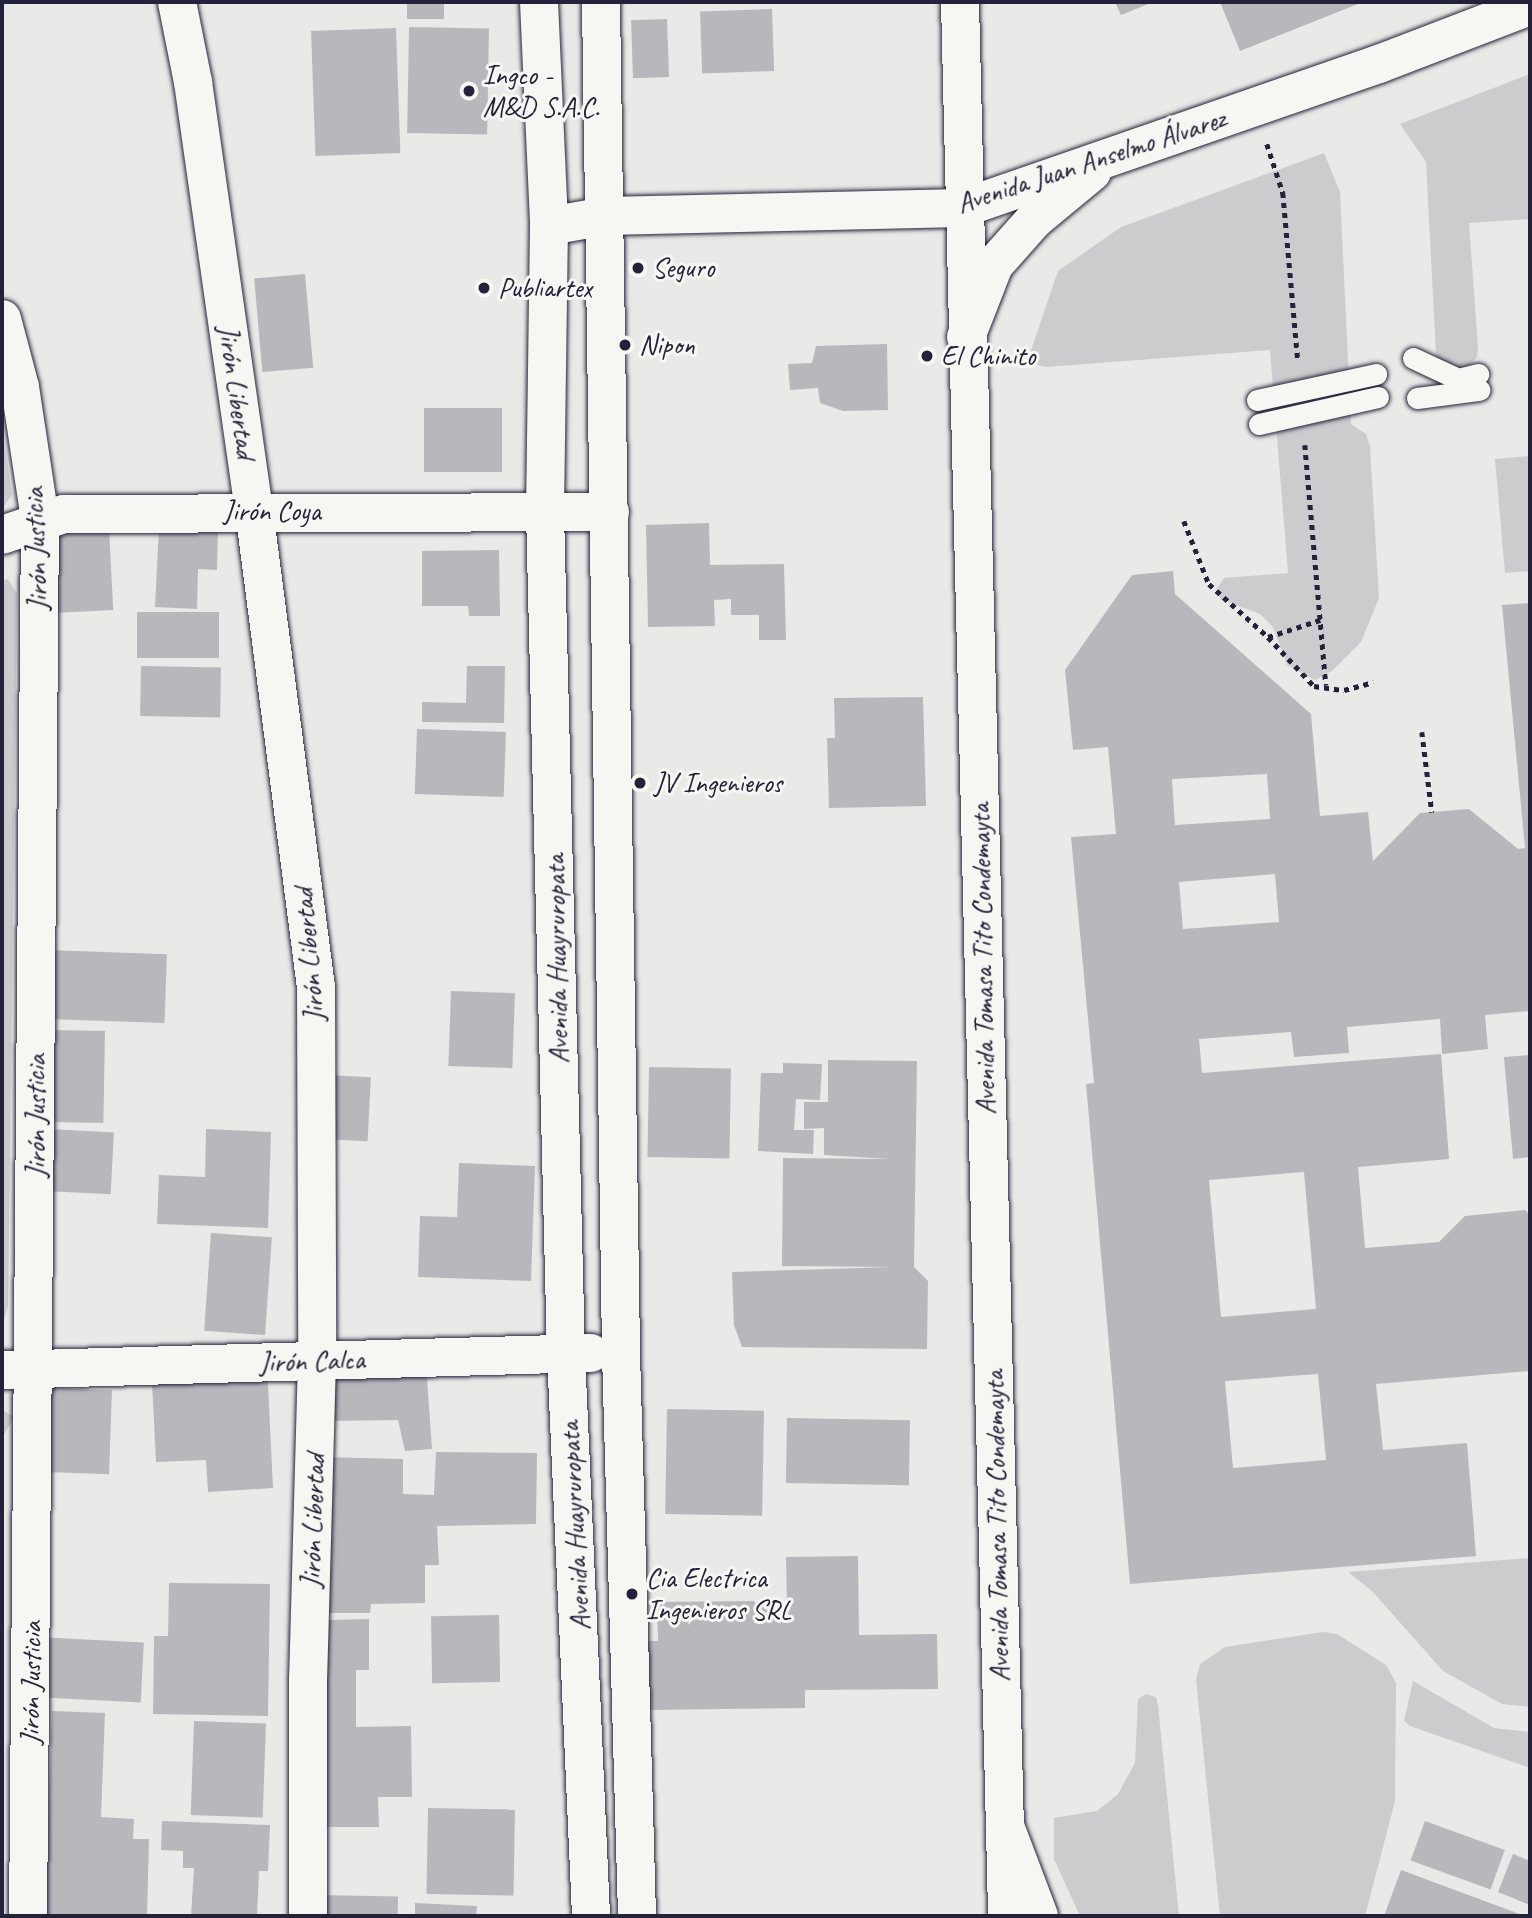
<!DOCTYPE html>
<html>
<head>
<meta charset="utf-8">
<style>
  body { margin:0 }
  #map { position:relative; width:1532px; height:1918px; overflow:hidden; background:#e9e9e7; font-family:Caveat,sans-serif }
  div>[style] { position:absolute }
  .green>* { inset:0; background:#ccccce; transform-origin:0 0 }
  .building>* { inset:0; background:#b8b8bc; transform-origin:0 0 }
  .path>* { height:4.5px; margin-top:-2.25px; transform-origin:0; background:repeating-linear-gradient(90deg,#22223b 0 5px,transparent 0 10px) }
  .roads { filter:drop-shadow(0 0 2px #22223b) drop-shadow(0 0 2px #22223b) }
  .lane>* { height:21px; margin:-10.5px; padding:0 10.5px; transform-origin:10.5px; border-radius:10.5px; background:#f6f6f2 }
  .street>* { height:38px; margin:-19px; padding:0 19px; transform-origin:19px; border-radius:19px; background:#f6f6f2 }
  .secondary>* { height:38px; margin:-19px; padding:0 19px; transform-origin:19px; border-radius:19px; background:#f6f6f2 }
  .dots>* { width:19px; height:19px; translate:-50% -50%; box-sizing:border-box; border:4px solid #f6f6f2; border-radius:50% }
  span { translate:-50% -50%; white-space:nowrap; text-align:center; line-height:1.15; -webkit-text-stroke:6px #f6f6f2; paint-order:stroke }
  .poi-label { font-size:28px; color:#22223b }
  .left { translate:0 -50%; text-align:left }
  .street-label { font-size:28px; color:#22223b }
  .frame { position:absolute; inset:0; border:4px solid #22223b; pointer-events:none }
</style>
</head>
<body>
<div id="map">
  <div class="green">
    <i style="clip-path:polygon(1530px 74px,1530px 219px,1469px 223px,1478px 348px,1477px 357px,1465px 370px,1438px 360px,1436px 354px,1426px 162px,1400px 124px)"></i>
    <i style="clip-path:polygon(1324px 153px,1340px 192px,1351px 424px,1366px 434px,1370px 446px,1379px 598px,1361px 642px,1332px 671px,1315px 680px,1287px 665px,1273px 627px,1260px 614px,1220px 599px,1216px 590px,1224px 578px,1288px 573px,1270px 350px,1046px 367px,1027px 362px,1058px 271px,1121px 227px)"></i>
    <i style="clip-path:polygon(2px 428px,12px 495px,2px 509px)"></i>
    <i style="clip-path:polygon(1530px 456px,1530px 571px,1505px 573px,1495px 459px)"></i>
    <i style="clip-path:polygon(8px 579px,17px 594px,8px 1306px,2px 1327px,2px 581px)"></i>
    <i style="left:2px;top:1410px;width:14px;height:506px;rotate:30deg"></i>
    <i style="clip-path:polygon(1530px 1558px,1530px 1707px,1502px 1704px,1443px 1671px,1372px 1591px,1348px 1572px)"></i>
    <i style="clip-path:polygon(1323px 1632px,1337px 1634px,1386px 1665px,1396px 1683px,1395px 1801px,1365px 1916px,1220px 1916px,1196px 1679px,1200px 1664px,1225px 1647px)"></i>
    <i style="clip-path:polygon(1413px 1681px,1494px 1728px,1530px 1732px,1530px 1768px,1410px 1726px,1404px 1721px)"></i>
    <i style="clip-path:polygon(1146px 1694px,1156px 1697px,1158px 1705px,1179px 1916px,1080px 1916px,1054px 1859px,1054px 1818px,1097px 1811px,1118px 1794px,1135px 1763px,1138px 1699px)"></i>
  </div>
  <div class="building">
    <i style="left:407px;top:2px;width:37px;height:17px"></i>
    <i style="clip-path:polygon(1115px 2px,1153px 2px,1121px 15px)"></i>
    <i style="clip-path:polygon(1220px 2px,1363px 2px,1240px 51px)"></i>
    <i style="left:772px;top:9px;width:62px;height:72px;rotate:88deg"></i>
    <i style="left:667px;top:19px;width:58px;height:36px;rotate:88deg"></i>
    <i style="left:409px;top:27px;width:80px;height:106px;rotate:1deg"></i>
    <i style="left:396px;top:28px;width:125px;height:85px;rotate:88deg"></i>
    <i style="left:305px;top:274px;width:94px;height:51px;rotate:85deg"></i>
    <i style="clip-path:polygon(887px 344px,888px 410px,843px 411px,820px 403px,818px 388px,790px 390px,788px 364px,812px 363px,816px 346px)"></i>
    <i style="left:424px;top:408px;width:78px;height:64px"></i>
    <i style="clip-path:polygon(709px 523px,710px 565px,784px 564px,786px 640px,759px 640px,759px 615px,731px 615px,731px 599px,714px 600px,715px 626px,648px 627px,646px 525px)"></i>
    <i style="clip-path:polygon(159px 527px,218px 531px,217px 570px,198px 569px,197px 609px,155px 607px)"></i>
    <i style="left:109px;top:529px;width:81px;height:59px;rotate:87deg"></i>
    <i style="clip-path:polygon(499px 550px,500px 616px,469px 616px,468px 606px,422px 606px,422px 551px)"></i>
    <i style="clip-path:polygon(evenodd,1173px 571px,1175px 594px,1311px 714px,1320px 816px,1368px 812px,1373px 861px,1420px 813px,1432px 812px,1469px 809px,1518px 849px,1525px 848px,1502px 605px,1530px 603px,1530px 1011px,1485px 1015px,1488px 1049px,1442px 1054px,1440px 1019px,1347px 1027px,1349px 1053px,1294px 1057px,1291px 1032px,1199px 1039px,1202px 1073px,1441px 1054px,1449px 1159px,1358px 1167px,1365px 1248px,1439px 1242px,1465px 1216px,1525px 1210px,1530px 1215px,1530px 1371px,1376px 1384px,1383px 1450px,1467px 1443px,1476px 1556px,1130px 1584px,1086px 1084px,1094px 1083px,1071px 837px,1116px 834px,1108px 747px,1073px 750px,1065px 670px,1132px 575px,1173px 571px,1267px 774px,1270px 819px,1175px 825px,1172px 779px,1267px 774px,1173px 571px,1275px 874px,1279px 922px,1183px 929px,1179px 882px,1275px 874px,1173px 571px,1304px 1172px,1316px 1309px,1221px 1317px,1209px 1180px,1304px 1172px,1173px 571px,1318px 1374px,1326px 1460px,1233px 1468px,1225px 1381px,1318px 1374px)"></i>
    <i style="left:137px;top:612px;width:82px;height:46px"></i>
    <i style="left:141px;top:666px;width:80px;height:50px;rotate:1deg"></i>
    <i style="clip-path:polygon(467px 666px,505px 666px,504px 723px,422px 722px,422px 702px,466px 703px)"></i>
    <i style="clip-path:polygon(923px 697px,926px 806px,829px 808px,827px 738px,835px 738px,834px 698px)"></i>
    <i style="left:417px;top:729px;width:89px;height:65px;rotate:2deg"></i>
    <i style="left:48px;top:950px;width:119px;height:69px;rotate:2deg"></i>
    <i style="left:451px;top:991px;width:64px;height:75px;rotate:2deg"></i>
    <i style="left:52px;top:1030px;width:53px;height:92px;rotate:1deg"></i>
    <i style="clip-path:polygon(1530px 1055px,1530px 1157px,1513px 1159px,1504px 1057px)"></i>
    <i style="clip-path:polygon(828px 1060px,917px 1061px,914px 1267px,928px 1281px,927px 1349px,742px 1347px,734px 1325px,732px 1272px,892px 1267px,782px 1266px,783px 1158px,890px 1159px,824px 1155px,824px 1128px,804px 1129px,804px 1102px,828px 1102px)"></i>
    <i style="clip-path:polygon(783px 1063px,822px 1064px,820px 1100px,796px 1099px,794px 1130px,814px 1130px,813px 1154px,758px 1151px,761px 1073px,783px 1073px)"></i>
    <i style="left:649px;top:1067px;width:82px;height:90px;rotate:1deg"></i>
    <i style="left:326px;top:1075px;width:45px;height:64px;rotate:3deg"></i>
    <i style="left:48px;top:1129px;width:66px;height:62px;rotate:3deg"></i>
    <i style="clip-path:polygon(206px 1129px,271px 1132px,268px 1228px,157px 1224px,159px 1175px,205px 1177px)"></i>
    <i style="clip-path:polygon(459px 1163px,535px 1166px,531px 1281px,418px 1277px,420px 1216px,457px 1217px)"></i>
    <i style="left:211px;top:1233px;width:61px;height:98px;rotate:4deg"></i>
    <i style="clip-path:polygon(267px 1364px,273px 1488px,208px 1492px,206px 1460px,156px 1462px,152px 1383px)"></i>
    <i style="clip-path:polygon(426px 1364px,432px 1449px,405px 1451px,398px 1420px,324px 1421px,323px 1366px)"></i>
    <i style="left:49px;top:1388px;width:63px;height:84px;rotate:2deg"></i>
    <i style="left:667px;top:1409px;width:97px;height:105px;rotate:1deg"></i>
    <i style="left:787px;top:1418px;width:123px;height:65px;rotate:1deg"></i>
    <i style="clip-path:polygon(436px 1452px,537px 1453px,536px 1524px,437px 1526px,439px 1565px,425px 1565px,425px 1603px,371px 1604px,370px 1613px,325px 1613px,320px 1457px,403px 1459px,403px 1494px,434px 1495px)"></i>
    <i style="clip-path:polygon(858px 1556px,859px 1635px,937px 1634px,938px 1689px,805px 1690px,805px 1708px,648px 1710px,646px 1641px,658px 1641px,657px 1602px,754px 1601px,759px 1606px,787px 1606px,786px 1557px)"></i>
    <i style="clip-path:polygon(169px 1583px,270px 1584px,268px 1716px,153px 1714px,154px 1636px,168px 1636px)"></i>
    <i style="left:499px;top:1615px;width:67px;height:68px;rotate:89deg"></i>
    <i style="clip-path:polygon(369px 1619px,369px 1670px,356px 1670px,356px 1727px,411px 1726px,412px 1797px,378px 1797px,379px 1827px,319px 1827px,318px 1640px,329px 1640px,329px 1620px)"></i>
    <i style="left:37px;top:1637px;width:107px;height:60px;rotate:3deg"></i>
    <i style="clip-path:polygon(52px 1711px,105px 1713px,101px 1817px,134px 1819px,133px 1839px,149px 1839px,147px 1916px,37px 1916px,39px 1836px,48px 1833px)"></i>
    <i style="left:194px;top:1721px;width:72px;height:94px;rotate:2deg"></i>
    <i style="left:428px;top:1808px;width:87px;height:86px;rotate:1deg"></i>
    <i style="clip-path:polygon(162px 1821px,270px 1825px,268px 1871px,259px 1871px,257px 1916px,191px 1916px,194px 1868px,183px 1868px,183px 1851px,161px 1850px)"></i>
    <i style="left:1425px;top:1821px;width:85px;height:42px;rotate:20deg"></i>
    <i style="clip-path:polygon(1513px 1854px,1530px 1861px,1530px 1905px,1498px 1892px)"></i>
    <i style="clip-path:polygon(1401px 1870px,1525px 1916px,1384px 1916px)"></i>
    <i style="left:318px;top:1895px;width:80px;height:21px;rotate:1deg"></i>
    <i style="clip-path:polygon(415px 1903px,477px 1906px,476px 1916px,415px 1916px)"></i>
  </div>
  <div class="path">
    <i style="left:1267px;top:144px;width:52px;rotate:71.9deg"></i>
    <i style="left:1283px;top:193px;width:168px;rotate:84.9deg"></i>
    <i style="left:1305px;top:445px;width:241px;rotate:85deg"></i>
    <i style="left:1184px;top:521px;width:68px;rotate:68.4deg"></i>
    <i style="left:1209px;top:584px;width:79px;rotate:41.9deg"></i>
    <i style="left:1268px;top:637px;width:67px;rotate:46.8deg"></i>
    <i style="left:1314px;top:686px;width:30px;rotate:8deg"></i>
    <i style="left:1344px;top:690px;width:30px;rotate:-15deg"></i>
    <i style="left:1268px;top:637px;width:55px;rotate:-18.1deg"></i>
    <i style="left:1422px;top:732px;width:81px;rotate:82.9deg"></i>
  </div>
  <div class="roads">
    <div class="lane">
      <i style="left:1413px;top:358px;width:50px;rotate:25deg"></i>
      <i style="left:1458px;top:379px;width:21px;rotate:-14deg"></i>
      <i style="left:1417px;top:398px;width:63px;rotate:-7.4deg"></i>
      <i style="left:1257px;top:400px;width:122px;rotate:-12.3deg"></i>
      <i style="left:1259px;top:424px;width:122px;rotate:-12.8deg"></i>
    </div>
    <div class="street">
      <i style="left:177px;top:2px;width:82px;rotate:78.7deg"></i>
      <i style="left:193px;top:82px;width:432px;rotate:81.9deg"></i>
      <i style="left:254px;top:510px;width:480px;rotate:82.6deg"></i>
      <i style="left:316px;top:986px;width:374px;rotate:89.8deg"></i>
      <i style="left:317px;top:1360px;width:318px;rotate:91.6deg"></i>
      <i style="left:308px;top:1678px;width:238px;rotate:90deg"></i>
      <i style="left:960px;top:2px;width:1915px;rotate:88.59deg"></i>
      <i style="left:2px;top:319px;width:70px;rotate:75.2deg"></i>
      <i style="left:20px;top:387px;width:134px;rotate:81.4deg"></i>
      <i style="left:40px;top:519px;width:1397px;rotate:90.49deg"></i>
      <i style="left:2px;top:535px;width:65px;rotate:-18.7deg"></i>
      <i style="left:64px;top:514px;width:546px;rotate:-0.21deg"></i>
    </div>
    <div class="secondary">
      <i style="left:539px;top:2px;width:224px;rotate:87.4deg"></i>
      <i style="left:549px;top:226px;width:287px;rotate:90.8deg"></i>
      <i style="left:545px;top:513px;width:841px;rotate:88.57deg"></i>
      <i style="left:566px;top:1354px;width:563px;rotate:87.45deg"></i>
      <i style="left:601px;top:2px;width:1351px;rotate:89.15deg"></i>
      <i style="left:621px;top:1353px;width:563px;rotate:88.37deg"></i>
      <i style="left:549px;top:226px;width:58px;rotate:-10deg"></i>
      <i style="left:606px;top:216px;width:357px;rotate:-1.3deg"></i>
      <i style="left:963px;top:208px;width:440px;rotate:-19.1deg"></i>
      <i style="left:1379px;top:64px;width:162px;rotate:-21deg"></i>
      <i style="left:966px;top:337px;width:77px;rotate:-68.7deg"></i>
      <i style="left:994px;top:265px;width:62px;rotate:-48.3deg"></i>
      <i style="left:1035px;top:219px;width:74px;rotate:-39.5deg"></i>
      <i style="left:2px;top:1370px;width:589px;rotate:-1.65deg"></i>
      <i style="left:1005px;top:1826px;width:96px;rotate:69.3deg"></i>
    </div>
  </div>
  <div class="dots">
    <i style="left:469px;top:91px;background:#22223b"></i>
    <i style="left:638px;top:268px;background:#22223b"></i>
    <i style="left:484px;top:288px;background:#22223b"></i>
    <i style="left:625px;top:345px;background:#22223b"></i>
    <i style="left:927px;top:356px;background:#22223b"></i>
    <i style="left:640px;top:783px;background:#22223b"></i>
    <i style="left:632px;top:1594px;background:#22223b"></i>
  </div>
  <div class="poi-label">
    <span class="left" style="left:483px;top:91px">Ingco -<br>M&amp;D S.A.C.</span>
    <span class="left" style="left:652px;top:268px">Seguro</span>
    <span class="left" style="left:498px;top:288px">Publiartex</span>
    <span class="left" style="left:639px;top:345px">Nipon</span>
    <span class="left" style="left:941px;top:356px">El Chinito</span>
    <span class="left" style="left:654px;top:783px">JV Ingenieros</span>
    <span class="left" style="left:646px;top:1594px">Cia Electrica<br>Ingenieros SRL</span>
  </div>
  <div class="street-label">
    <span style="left:1091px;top:161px;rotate:-18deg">Avenida Juan Anselmo Álvarez</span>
    <span style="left:237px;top:392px;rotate:82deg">Jirón Libertad</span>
    <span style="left:272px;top:511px">Jirón Coya</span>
    <span style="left:36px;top:549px;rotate:-92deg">Jirón Justicia</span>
    <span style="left:309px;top:955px;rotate:-95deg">Jirón Libertad</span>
    <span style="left:557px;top:959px;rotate:-91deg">Avenida Huayruropata</span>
    <span style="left:983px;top:959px;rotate:-91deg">Avenida Tomasa Tito Condemayta</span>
    <span style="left:36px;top:1116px;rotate:-90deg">Jirón Justicia</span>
    <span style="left:312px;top:1361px;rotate:-2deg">Jirón Calca</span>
    <span style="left:313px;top:1521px;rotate:-88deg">Jirón Libertad</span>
    <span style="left:575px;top:1526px;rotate:-93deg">Avenida Huayruropata</span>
    <span style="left:997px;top:1526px;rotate:-91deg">Avenida Tomasa Tito Condemayta</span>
    <span style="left:31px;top:1683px;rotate:-89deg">Jirón Justicia</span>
  </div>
  <div class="frame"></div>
</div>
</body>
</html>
